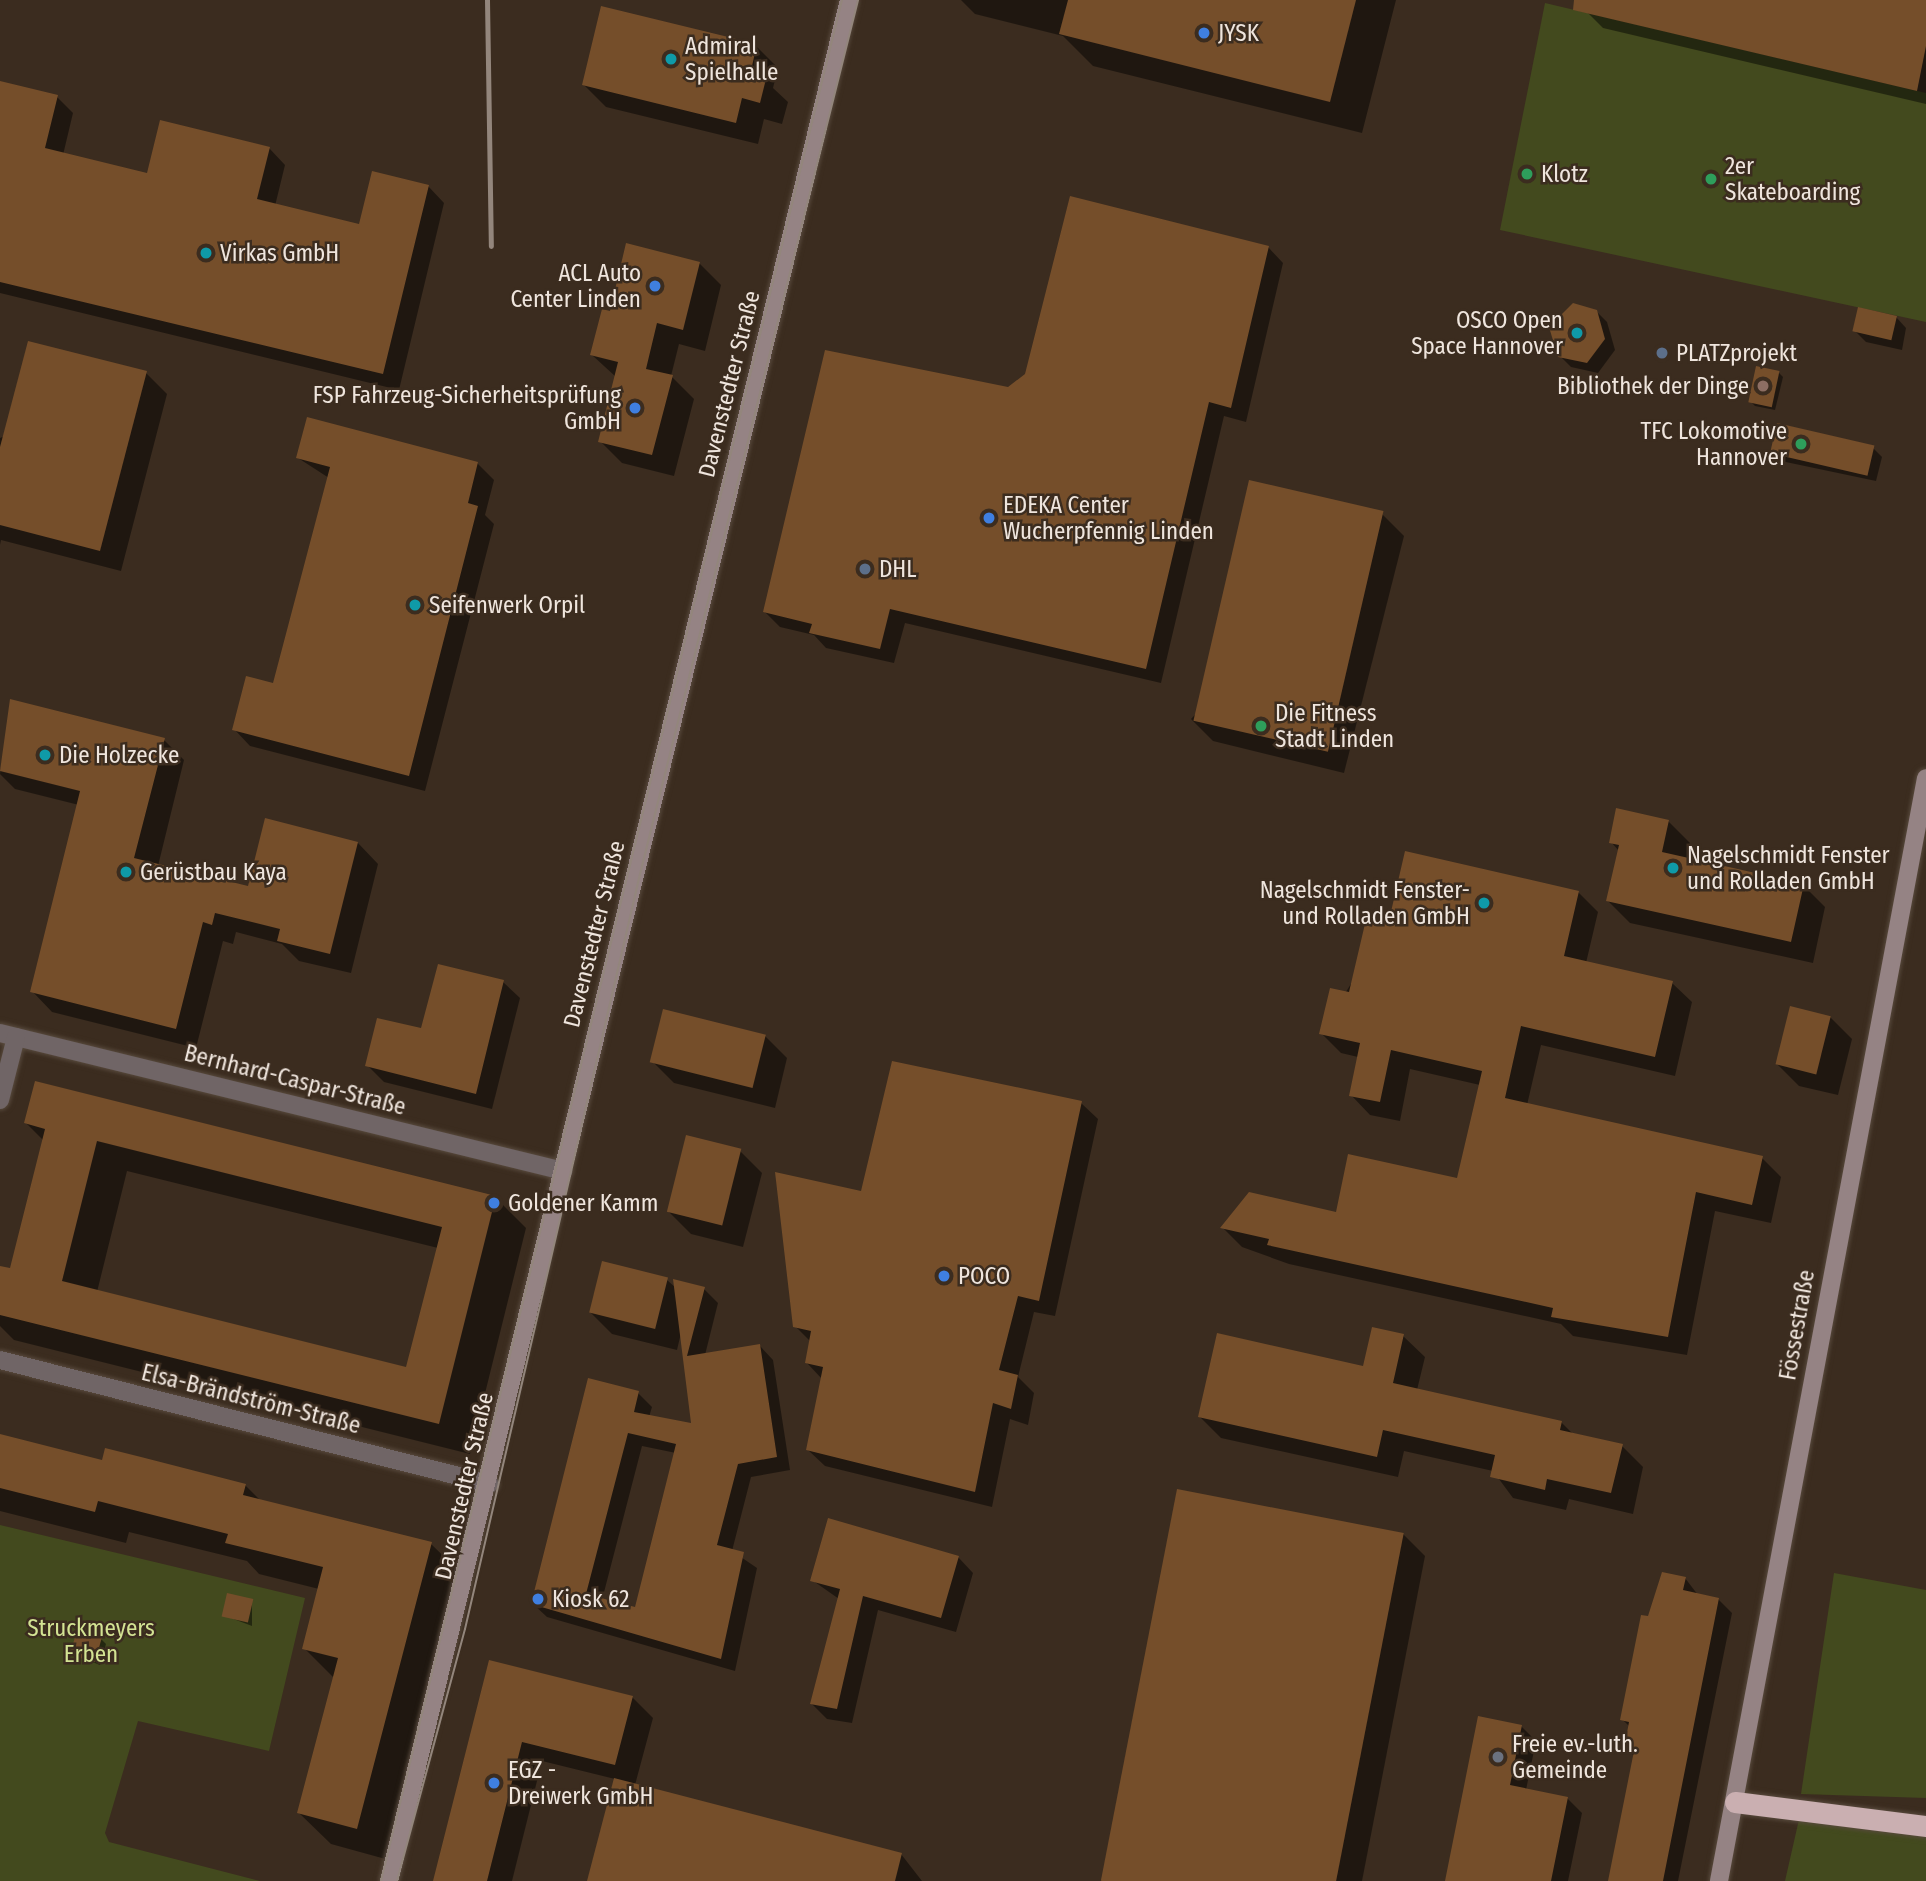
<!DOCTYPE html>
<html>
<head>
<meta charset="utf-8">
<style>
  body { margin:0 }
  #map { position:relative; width:1926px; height:1881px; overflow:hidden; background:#3b2c1f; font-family:"Fira Sans Condensed",sans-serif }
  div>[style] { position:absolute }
  .green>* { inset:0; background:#434a1e }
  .shadow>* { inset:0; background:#0007 }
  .building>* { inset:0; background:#754e2a; transform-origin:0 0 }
  .roads { filter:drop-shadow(0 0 2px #584a3d) drop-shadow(0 0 2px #584a3d) }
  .street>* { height:18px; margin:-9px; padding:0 9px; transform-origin:9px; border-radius:9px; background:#706566 }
  .secondary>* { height:18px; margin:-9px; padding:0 9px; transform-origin:9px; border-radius:9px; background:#958384 }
  .highway>* { height:21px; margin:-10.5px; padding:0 10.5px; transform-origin:10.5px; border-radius:10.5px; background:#caafb1 }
  .tram>* { height:2px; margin:-1px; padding:0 1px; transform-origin:1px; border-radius:1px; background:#93867c }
  .rail>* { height:5px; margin:-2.5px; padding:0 2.5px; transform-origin:2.5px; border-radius:2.5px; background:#93867c }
  .dots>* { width:19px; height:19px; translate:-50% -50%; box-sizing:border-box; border:4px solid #3b2c1f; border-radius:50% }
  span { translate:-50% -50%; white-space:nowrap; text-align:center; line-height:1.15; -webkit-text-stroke:5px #3b2c1f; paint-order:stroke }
  .poi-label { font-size:23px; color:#efe5dd }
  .left { translate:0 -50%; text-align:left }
  .right { translate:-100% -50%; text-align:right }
  .street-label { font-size:23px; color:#efe5dd }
  .park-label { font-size:23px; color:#d3e393 }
</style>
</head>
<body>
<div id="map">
  <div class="green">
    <i style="clip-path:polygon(1545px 3px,1926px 93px,1926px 322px,1500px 230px)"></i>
    <i style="clip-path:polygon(0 1525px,305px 1598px,269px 1751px,138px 1721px,105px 1833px,109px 1842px,260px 1881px,0 1881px)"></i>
    <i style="clip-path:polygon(1834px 1573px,1926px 1590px,1926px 1798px,1801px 1794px)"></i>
    <i style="clip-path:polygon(1800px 1815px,1926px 1826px,1926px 1881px,1785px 1881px)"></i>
  </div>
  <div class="shadow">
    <i style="clip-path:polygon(961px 0,1396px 0,1362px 133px,1093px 66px,1063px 36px,975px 14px)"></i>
    <i style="clip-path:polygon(1589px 0,1926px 0,1926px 104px,1603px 28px,1587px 12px)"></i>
    <i style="clip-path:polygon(756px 46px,778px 68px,773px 88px,788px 102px,782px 124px,764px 119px,758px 144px,606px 107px,584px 85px)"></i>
    <i style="clip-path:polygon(0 83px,57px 97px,73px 113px,63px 155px,148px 175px,269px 148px,285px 165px,275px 206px,360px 226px,428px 186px,444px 203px,399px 390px,0 293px)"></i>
    <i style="clip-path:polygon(1268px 247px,1283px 263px,1246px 422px,1224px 416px,1161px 683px,905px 623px,894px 663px,826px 648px,814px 635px,780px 627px,765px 612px,1008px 389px)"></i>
    <i style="clip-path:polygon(699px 263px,721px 285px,705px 351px,679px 344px,671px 376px,694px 399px,674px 476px,622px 463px,600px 441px,616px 377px,592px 355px,611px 313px)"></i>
    <i style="clip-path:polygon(1596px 311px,1607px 322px,1615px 350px,1598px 373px,1571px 367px,1560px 356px)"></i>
    <i style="clip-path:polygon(1896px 317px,1906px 328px,1902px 350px,1866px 342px,1855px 331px)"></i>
    <i style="clip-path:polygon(1778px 372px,1783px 377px,1775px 410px,1755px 406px,1750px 401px)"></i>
    <i style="clip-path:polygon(146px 373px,167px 394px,121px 571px,1px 540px,0 545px,0 438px)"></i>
    <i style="clip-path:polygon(1873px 448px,1882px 457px,1876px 481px,1781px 461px,1772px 452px)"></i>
    <i style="clip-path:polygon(298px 458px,477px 463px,494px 480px,485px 515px,494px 524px,425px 791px,250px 746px,234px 729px,274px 685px,329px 478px)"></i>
    <i style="clip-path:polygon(1382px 514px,1404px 536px,1344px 773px,1213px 741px,1191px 719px)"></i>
    <i style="clip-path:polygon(11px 702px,164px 740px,184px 760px,158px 866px,249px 889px,358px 843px,378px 864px,351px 973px,299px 961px,282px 944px,236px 932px,233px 944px,223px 941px,196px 1048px,52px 1012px,32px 991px,79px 805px,15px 789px,0 774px)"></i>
    <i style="clip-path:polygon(1668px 821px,1690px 843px,1687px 859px,1803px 885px,1825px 907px,1813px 963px,1630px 923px,1608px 901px,1619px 851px,1611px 842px)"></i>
    <i style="clip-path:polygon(1578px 892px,1598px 912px,1586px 963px,1672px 983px,1692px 1002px,1675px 1076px,1541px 1045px,1527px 1105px,1762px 1158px,1781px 1177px,1771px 1223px,1715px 1211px,1687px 1355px,1573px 1336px,1561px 1324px,1289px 1264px,1242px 1247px,1223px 1228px,1337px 1214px,1459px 1180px,1480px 1085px,1410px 1069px,1400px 1121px,1370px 1115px,1351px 1095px,1358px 1057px,1341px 1053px,1321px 1033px,1391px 918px)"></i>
    <i style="clip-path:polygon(503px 982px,520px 998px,492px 1109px,384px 1082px,367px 1065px)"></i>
    <i style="clip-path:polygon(1830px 1017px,1852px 1039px,1838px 1095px,1799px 1086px,1777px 1064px)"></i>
    <i style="clip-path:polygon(765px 1036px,787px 1058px,775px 1108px,674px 1083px,652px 1061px)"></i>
    <i style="clip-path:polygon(1081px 1103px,1098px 1119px,1055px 1316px,1034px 1312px,1018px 1377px,1034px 1393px,1028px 1425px,1010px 1419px,992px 1507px,825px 1466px,808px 1450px,822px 1379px,807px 1363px,811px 1342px,795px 1326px,863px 1193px)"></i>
    <i style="clip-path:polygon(evenodd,26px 1123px,495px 1197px,526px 1228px,470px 1454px,14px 1340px,0 1326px,0 1267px,12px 1270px,44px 1141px,26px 1123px,127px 1171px,438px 1248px,408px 1369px,97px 1292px,127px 1171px)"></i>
    <i style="clip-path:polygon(740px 1151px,762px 1173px,743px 1247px,691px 1234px,669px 1212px)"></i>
    <i style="clip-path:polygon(evenodd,667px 1280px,676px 1288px,704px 1289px,718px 1303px,705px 1355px,760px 1346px,773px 1360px,790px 1470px,751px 1477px,732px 1551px,757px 1568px,735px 1671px,547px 1617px,533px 1604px,638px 1393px,652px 1407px,649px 1417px,693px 1426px,681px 1333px,677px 1350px,612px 1334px,590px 1312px,667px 1280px,642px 1446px,676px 1453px,636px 1609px,602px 1600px,642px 1446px)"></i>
    <i style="clip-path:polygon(1403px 1336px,1425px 1357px,1417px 1390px,1561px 1422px,1574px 1435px,1622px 1446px,1643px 1467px,1633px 1514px,1569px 1499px,1566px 1510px,1513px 1498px,1493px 1471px,1404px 1451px,1398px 1477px,1221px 1438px,1200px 1417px,1364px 1368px)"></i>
    <i style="clip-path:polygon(0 1436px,104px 1462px,245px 1485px,261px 1501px,431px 1544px,463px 1575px,389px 1860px,331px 1844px,299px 1813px,335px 1679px,304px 1648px,319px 1589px,259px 1574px,247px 1561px,129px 1532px,126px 1543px,0 1511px)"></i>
    <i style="clip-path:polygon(1403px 1534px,1425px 1556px,1362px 1881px,1102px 1881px)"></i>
    <i style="clip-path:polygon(958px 1557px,973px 1573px,956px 1632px,878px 1610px,852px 1723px,827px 1719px,812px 1704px,839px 1599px,812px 1580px)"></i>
    <i style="clip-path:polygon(1685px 1578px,1698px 1595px,1718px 1599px,1732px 1613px,1678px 1881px,1610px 1881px,1635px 1757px,1626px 1748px,1630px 1727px,1622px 1719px,1649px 1618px)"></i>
    <i style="clip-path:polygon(252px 1601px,252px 1626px,223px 1615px)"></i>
    <i style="clip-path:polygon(101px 1639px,106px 1644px,100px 1665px,72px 1654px)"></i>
    <i style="clip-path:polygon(490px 1662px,632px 1697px,653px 1718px,635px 1785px,901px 1854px,922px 1881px,589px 1881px,615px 1779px,542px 1761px,512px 1881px,435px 1881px)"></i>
    <i style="clip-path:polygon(1521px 1726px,1536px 1741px,1526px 1790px,1567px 1798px,1582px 1813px,1568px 1881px,1447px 1881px)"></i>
  </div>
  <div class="building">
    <i style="clip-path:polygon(1068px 0,1356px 0,1330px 102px,1059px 34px)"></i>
    <i style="clip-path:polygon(1574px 0,1926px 0,1926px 46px,1917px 91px,1573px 10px)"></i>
    <i style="clip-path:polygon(601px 6px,757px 44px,750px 75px,766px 79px,760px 103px,742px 98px,736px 123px,582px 85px)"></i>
    <i style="clip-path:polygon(0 81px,58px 95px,45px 148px,147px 173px,160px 120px,270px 147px,257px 199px,359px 224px,372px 171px,429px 185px,383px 374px,0 282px)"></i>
    <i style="clip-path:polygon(1070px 196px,1269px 246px,1231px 408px,1209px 402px,1146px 669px,890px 609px,880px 649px,809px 633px,812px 624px,763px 612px,825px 350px,1008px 387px,1025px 374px)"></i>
    <i style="clip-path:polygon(626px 243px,700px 262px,683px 330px,657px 323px,646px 369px,673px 375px,652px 455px,598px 442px,618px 362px,590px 355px,602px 309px,610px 311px)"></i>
    <i style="clip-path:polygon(1573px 303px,1597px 310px,1605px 339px,1587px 363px,1558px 357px,1549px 327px)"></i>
    <i style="left:1858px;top:307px;width:40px;height:25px;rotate:13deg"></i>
    <i style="clip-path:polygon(28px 341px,147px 371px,100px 551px,0 525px,0 447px)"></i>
    <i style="left:1756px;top:366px;width:24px;height:37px;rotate:12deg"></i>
    <i style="clip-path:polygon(307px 417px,478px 462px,468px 503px,478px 506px,409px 776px,232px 730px,246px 676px,273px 683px,330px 467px,296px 458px)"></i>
    <i style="left:1777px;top:423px;width:100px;height:31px;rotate:13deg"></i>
    <i style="left:1249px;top:480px;width:138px;height:247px;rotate:13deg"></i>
    <i style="clip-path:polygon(10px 699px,165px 738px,134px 858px,248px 886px,265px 818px,358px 842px,330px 954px,277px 941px,280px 929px,215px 913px,212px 925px,203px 922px,176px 1029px,30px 992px,80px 791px,0 771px)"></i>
    <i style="clip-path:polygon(1616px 808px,1669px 820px,1662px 852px,1804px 884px,1791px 942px,1606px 901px,1619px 845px,1609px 843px)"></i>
    <i style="clip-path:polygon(1405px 851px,1579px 891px,1564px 956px,1673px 981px,1655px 1057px,1521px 1026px,1505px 1098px,1763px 1156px,1752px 1205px,1696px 1192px,1668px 1337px,1551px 1317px,1553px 1308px,1267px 1245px,1269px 1239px,1220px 1228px,1249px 1192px,1336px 1212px,1348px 1154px,1457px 1178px,1482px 1071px,1391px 1050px,1380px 1102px,1349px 1096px,1360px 1043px,1319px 1034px,1330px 988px,1349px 992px,1368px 911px,1390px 916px)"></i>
    <i style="clip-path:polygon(438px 964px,504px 980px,476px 1094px,365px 1066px,377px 1018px,421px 1028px)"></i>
    <i style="left:1790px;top:1006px;width:42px;height:60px;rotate:14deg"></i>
    <i style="left:663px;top:1009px;width:106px;height:55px;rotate:14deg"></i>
    <i style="clip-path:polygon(892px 1061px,1082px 1101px,1039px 1301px,1018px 1296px,999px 1370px,1018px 1375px,1011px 1409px,993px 1403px,975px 1492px,806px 1450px,823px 1367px,805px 1363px,811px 1331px,793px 1327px,775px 1172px,861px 1191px)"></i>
    <i style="clip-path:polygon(evenodd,35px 1081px,496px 1196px,439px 1424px,0 1315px,0 1266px,10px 1268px,45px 1129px,24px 1123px,35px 1081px,97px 1141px,442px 1227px,406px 1367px,62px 1281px,97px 1141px)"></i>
    <i style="left:686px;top:1135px;width:57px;height:79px;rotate:14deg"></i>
    <i style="left:602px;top:1261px;width:68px;height:53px;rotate:14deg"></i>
    <i style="clip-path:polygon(evenodd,673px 1279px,705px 1287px,687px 1356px,760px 1344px,777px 1457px,738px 1464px,717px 1545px,744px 1552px,721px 1659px,531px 1604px,588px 1378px,639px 1391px,634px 1412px,691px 1423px,673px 1279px,628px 1433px,676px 1444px,635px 1607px,586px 1594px,628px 1433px)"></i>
    <i style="clip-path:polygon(1372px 1327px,1404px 1334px,1393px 1383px,1562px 1421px,1560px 1430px,1623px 1444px,1611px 1493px,1547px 1479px,1545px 1490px,1490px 1477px,1495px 1455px,1383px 1430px,1377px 1457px,1198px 1417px,1217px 1333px,1363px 1366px)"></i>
    <i style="clip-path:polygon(0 1434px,102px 1460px,105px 1448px,141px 1457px,246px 1484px,243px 1495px,432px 1542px,357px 1829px,297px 1813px,338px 1658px,302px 1649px,323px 1567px,225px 1543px,228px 1534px,98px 1501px,95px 1512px,0 1488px)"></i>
    <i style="left:1177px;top:1489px;width:231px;height:399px;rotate:11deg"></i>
    <i style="clip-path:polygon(828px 1518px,959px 1556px,941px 1618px,863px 1596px,837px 1709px,810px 1704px,840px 1589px,810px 1581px)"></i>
    <i style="clip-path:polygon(1662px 1572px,1686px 1577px,1683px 1590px,1719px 1598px,1663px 1881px,1608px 1881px,1634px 1751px,1624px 1749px,1629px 1722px,1620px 1720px,1641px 1615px,1648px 1616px)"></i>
    <i style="left:227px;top:1593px;width:27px;height:24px;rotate:13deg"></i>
    <i style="left:77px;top:1630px;width:26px;height:26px;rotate:16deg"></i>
    <i style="clip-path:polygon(489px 1660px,633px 1696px,615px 1765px,522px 1742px,487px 1881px,433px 1881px)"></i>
    <i style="clip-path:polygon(1478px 1716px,1522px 1725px,1510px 1785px,1568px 1797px,1551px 1881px,1445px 1881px)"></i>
    <i style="clip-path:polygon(614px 1778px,902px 1853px,895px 1881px,587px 1881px)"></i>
  </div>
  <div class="roads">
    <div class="street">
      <i style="left:0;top:1033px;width:580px;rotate:13.77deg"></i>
      <i style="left:0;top:1100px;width:65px;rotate:-75.7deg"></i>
      <i style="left:0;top:1360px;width:505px;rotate:14.2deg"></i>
    </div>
    <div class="secondary">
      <i style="left:389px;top:1881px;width:1936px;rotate:-76.26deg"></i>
      <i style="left:1719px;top:1881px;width:1122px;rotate:-79.37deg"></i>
    </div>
    <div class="highway">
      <i style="left:1735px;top:1802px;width:193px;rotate:7.2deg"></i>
    </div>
  </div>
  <div class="tram">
    <i style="left:381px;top:1881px;width:1937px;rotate:-76.23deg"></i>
    <i style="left:397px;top:1881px;width:261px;rotate:-74.9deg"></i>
    <i style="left:465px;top:1629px;width:775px;rotate:-76.95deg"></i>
    <i style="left:640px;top:874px;width:901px;rotate:-75.99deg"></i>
  </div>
  <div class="rail">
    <i style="left:487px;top:0;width:246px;rotate:89.1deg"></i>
  </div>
  <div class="dots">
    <i style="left:1204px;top:33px;background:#3f7fe0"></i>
    <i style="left:671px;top:59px;background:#0f9aa8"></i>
    <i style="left:1527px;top:174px;background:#2e9e5b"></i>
    <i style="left:1711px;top:179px;background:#2e9e5b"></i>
    <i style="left:206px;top:253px;background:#0f9aa8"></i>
    <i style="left:655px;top:286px;background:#3f7fe0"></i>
    <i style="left:1577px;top:333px;background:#0f9aa8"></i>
    <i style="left:1662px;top:353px;background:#5c6f8a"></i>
    <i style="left:1763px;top:386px;background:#8d6e63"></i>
    <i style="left:635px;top:408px;background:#3f7fe0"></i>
    <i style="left:1801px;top:444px;background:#2e9e5b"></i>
    <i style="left:989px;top:518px;background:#3f7fe0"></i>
    <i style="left:865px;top:569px;background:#5c6f8a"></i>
    <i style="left:415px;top:605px;background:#0f9aa8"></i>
    <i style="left:1261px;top:726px;background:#2e9e5b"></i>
    <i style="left:45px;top:755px;background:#0f9aa8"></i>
    <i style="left:1673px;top:868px;background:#0f9aa8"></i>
    <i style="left:126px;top:872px;background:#0f9aa8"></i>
    <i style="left:1484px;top:903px;background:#0f9aa8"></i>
    <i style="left:494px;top:1203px;background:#3f7fe0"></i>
    <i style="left:944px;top:1276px;background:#3f7fe0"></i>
    <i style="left:538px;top:1599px;background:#3f7fe0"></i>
    <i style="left:1498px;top:1757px;background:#6b7280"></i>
    <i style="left:494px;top:1783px;background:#3f7fe0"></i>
  </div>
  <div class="poi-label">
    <span class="left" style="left:1218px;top:33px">JYSK</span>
    <span class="left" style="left:685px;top:59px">Admiral<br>Spielhalle</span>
    <span class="left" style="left:1725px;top:179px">2er<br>Skateboarding</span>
    <span class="left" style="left:1541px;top:174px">Klotz</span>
    <span class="left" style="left:220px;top:253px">Virkas GmbH</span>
    <span class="right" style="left:641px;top:286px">ACL Auto<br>Center Linden</span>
    <span class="right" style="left:1563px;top:333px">OSCO Open<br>Space Hannover</span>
    <span class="left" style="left:1676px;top:353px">PLATZprojekt</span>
    <span class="right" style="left:1749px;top:386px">Bibliothek der Dinge</span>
    <span class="right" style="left:621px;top:408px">FSP Fahrzeug-Sicherheitsprüfung<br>GmbH</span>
    <span class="right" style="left:1787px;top:444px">TFC Lokomotive<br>Hannover</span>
    <span class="left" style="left:1003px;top:518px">EDEKA Center<br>Wucherpfennig Linden</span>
    <span class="left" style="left:879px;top:569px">DHL</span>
    <span class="left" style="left:429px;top:605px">Seifenwerk Orpil</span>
    <span class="left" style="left:1275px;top:726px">Die Fitness<br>Stadt Linden</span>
    <span class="left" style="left:59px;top:755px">Die Holzecke</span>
    <span class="left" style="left:1687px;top:868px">Nagelschmidt Fenster<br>und Rolladen GmbH</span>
    <span class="left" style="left:140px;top:872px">Gerüstbau Kaya</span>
    <span class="right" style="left:1470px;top:903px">Nagelschmidt Fenster-<br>und Rolladen GmbH</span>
    <span class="left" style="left:508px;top:1203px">Goldener Kamm</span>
    <span class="left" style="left:958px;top:1276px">POCO</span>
    <span class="left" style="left:552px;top:1599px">Kiosk 62</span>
    <span class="left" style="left:1512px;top:1757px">Freie ev.-luth.<br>Gemeinde</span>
    <span class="left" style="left:508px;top:1783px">EGZ -<br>Dreiwerk GmbH</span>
  </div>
  <div class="street-label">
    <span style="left:729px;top:384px;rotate:-76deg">Davenstedter Straße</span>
    <span style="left:594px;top:934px;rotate:-76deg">Davenstedter Straße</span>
    <span style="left:295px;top:1080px;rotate:14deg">Bernhard-Caspar-Straße</span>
    <span style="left:1797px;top:1325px;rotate:-80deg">Fössestraße</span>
    <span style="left:251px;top:1399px;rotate:14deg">Elsa-Brändström-Straße</span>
    <span style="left:464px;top:1486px;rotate:-77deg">Davenstedter Straße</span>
  </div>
  <div class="park-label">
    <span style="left:91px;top:1641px">Struckmeyers<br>Erben</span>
  </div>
</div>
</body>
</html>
